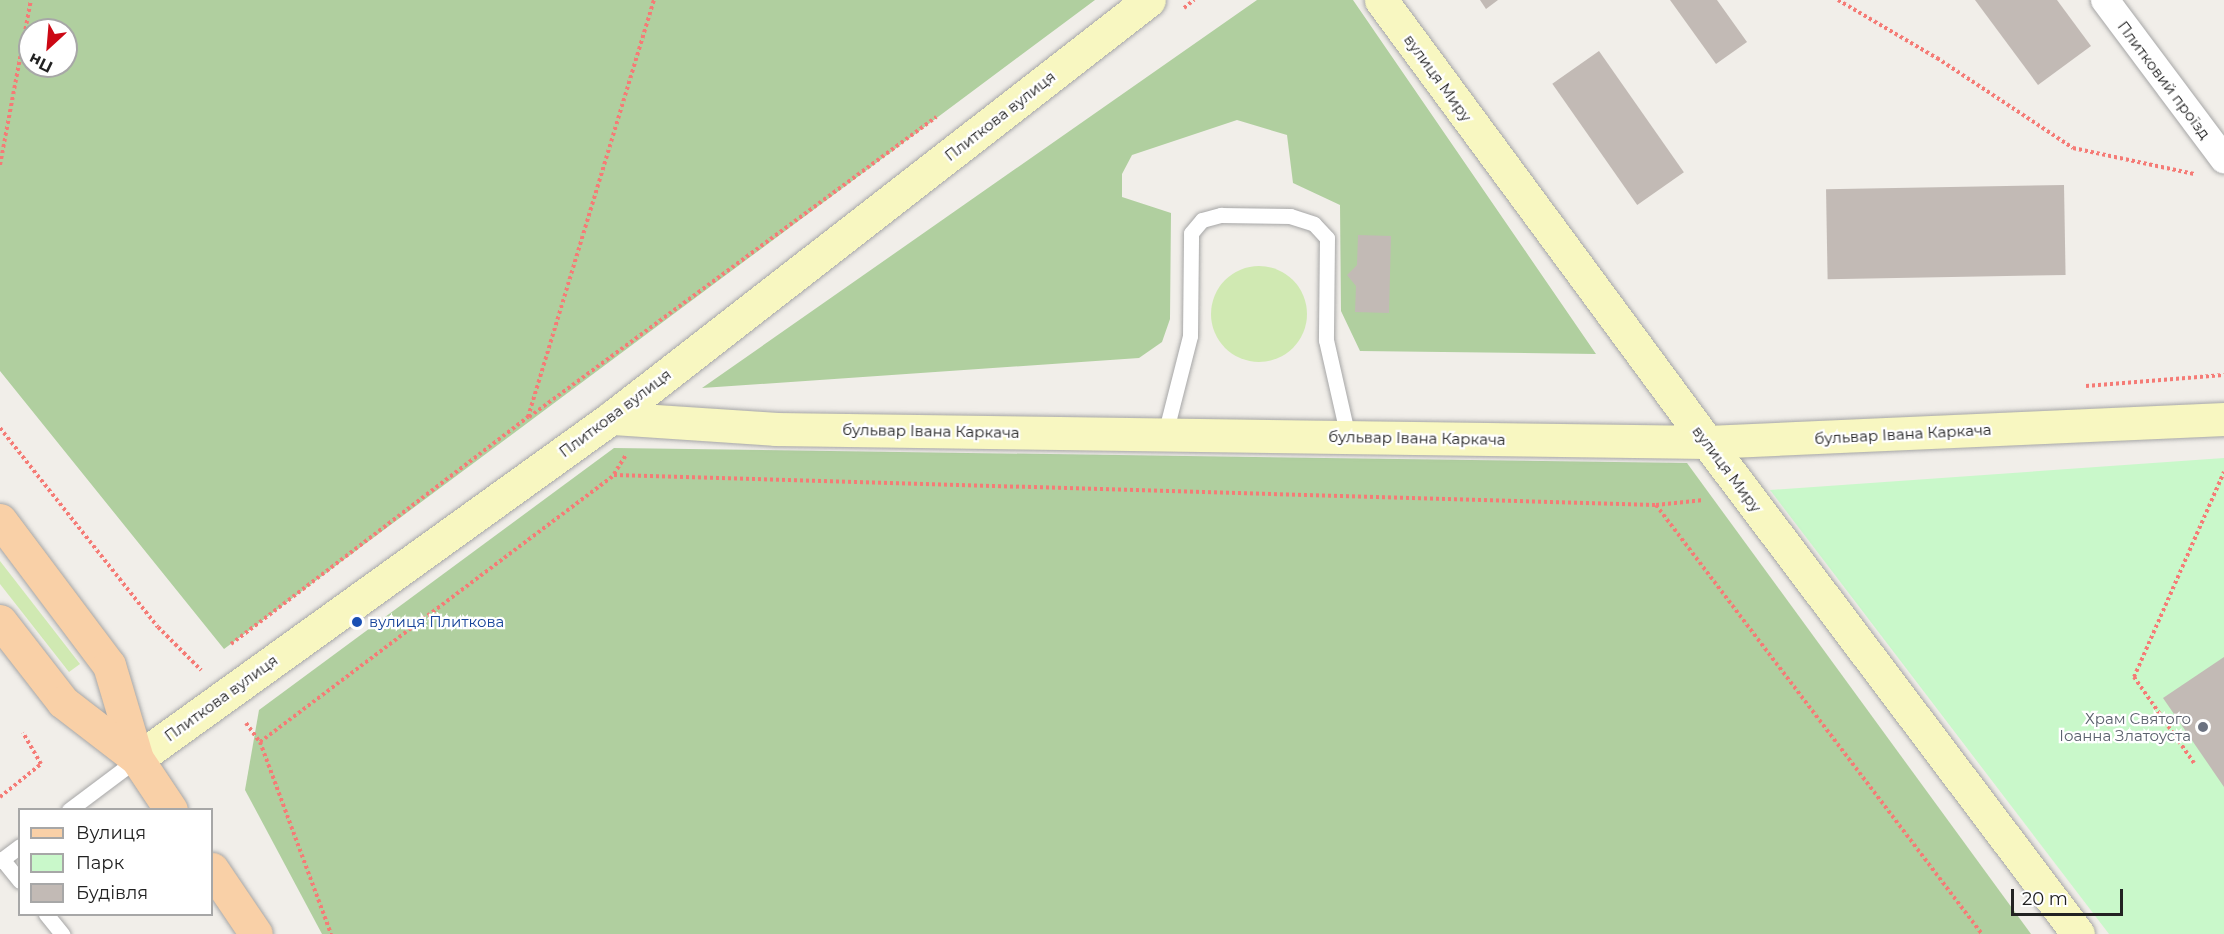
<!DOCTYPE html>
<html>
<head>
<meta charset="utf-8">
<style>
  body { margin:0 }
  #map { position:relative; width:2224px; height:934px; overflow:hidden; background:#f1eee9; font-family:Montserrat,sans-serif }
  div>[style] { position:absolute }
  .grass>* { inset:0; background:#d0e9b2 }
  .round { border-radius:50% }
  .forest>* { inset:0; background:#b0cf9f }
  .park>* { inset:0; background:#c9f8ca }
  .building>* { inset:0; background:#c2bab5; transform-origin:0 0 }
  .path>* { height:4px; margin-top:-2px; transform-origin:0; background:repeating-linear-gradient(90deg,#f57b76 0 3px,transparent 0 6px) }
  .roads { filter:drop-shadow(0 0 2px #a6a6a6) drop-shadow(0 0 2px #a6a6a6) }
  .lane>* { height:15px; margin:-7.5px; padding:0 7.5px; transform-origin:7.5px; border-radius:7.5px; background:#fff }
  .street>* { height:28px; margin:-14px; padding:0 14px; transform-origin:14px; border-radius:14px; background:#fff }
  .secondary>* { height:33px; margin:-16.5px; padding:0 16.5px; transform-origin:16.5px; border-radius:16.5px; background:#f8f7c1 }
  .primary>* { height:33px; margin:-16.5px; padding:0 16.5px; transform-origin:16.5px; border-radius:16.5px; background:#f9d0a7 }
  .dots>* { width:16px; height:16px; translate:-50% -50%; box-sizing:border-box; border:3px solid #fff; border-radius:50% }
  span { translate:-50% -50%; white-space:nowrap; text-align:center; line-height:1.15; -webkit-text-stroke:4.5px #fff; paint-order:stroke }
  .street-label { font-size:15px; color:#222 }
  .transit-label { font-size:15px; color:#164399 }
  .left { translate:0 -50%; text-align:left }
  .worship-label { font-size:15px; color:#5b616d }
  .right { translate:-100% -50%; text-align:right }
  .legend { position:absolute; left:18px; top:808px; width:195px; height:108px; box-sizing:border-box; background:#fff; border:2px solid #a7a7a7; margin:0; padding:8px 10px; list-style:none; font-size:18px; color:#222 }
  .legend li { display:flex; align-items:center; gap:12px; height:30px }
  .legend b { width:30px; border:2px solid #a7a7a7 }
  .north { position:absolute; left:18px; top:18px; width:60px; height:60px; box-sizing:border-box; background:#fff; border:2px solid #a7a7a7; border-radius:50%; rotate:206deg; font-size:16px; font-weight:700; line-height:24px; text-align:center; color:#222 }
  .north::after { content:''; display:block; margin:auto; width:21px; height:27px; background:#cc0814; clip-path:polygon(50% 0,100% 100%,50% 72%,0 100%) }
  .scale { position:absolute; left:2011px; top:889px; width:112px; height:27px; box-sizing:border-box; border:3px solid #222; border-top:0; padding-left:8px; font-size:18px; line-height:21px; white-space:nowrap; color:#222; -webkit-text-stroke:4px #fff; paint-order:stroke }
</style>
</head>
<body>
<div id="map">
  <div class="grass">
    <i class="round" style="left:1211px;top:266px;width:96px;height:96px"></i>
    <i style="clip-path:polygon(0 561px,80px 664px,69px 672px,0 584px)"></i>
  </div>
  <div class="forest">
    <i style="clip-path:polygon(evenodd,0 0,1095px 0,224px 649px,0 371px,0 0,30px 30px,66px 30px,66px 66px,30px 66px,30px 30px)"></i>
    <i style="clip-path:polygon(1257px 0,1353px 0,1596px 354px,1360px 351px,1341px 311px,1340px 205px,1293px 183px,1287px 135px,1237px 120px,1132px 155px,1122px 174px,1122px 197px,1171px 213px,1170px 319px,1162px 342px,1139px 358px,702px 388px)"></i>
    <i style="clip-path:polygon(614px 448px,1687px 463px,2031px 934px,322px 934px,245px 790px,259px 710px)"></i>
  </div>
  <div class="park">
    <i style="clip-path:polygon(2224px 458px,2224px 934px,2109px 934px,1770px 490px)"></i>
  </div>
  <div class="building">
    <i style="clip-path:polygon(1480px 0,1498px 0,1486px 9px)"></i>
    <i style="clip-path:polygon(1670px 0,1717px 0,1747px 42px,1716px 64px)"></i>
    <i style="clip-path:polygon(1975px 0,2057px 0,2091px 46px,2038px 85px)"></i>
    <i style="left:1599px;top:51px;width:148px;height:57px;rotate:55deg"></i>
    <i style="left:2064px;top:185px;width:90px;height:238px;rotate:89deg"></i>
    <i style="clip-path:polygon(1358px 235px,1391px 236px,1389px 313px,1355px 312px,1356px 286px,1347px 275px,1357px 265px)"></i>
    <i style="clip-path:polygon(2224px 657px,2224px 787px,2163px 698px)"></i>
  </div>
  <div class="path">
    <i style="left:1838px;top:0;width:115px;rotate:30.4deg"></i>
    <i style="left:1937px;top:58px;width:163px;rotate:33.5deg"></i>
    <i style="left:2073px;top:148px;width:124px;rotate:12.1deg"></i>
    <i style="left:1184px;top:8px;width:13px;rotate:-39deg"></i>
    <i style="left:0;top:165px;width:168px;rotate:-79.4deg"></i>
    <i style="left:2086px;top:386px;width:138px;rotate:-4.6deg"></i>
    <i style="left:529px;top:417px;width:506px;rotate:-36.39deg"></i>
    <i style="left:0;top:428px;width:254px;rotate:51.6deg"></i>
    <i style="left:158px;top:627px;width:61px;rotate:45deg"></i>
    <i style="left:614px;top:474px;width:22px;rotate:-58deg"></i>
    <i style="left:1656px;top:505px;width:48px;rotate:-5.9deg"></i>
    <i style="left:231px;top:644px;width:374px;rotate:-37.4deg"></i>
    <i style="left:528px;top:417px;width:436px;rotate:-73.2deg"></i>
    <i style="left:246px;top:723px;width:24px;rotate:54deg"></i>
    <i style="left:260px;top:742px;width:205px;rotate:69.7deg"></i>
    <i style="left:260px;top:742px;width:443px;rotate:-37deg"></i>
    <i style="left:614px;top:475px;width:1042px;rotate:1.65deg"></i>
    <i style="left:1656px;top:505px;width:539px;rotate:52.77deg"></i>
    <i style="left:2194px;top:763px;width:105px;rotate:-124.9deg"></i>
    <i style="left:2134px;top:677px;width:224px;rotate:-66.3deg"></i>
    <i style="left:0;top:797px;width:53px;rotate:-38.8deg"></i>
    <i style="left:41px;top:764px;width:36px;rotate:-120deg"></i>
  </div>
  <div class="roads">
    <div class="lane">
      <i style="left:1165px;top:434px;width:101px;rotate:-75.7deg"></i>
      <i style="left:1190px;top:336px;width:103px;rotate:-89.4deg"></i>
      <i style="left:1191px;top:233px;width:17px;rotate:-50deg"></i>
      <i style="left:1202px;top:220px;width:20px;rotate:-15deg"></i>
      <i style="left:1221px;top:215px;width:69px;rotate:0.8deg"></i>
      <i style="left:1290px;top:216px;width:25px;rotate:18deg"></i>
      <i style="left:1314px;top:224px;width:19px;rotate:47deg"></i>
      <i style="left:1327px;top:238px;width:102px;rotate:90.6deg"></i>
      <i style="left:1326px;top:340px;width:99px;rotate:77.2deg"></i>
      <i style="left:69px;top:810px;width:85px;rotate:-36.9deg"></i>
      <i style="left:2px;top:859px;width:28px;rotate:51deg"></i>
      <i style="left:0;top:861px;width:25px;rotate:-37deg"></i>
      <i style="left:46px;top:914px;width:26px;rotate:51deg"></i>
    </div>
    <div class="street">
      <i style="left:2105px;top:0;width:199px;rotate:53.2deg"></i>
    </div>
    <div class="secondary">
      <i style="left:1381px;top:0;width:549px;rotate:53.59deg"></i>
      <i style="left:1707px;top:442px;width:616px;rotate:52.98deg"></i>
      <i style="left:611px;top:418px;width:165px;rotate:3.8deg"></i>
      <i style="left:776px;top:429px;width:931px;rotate:0.8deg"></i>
      <i style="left:1707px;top:442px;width:518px;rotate:-2.55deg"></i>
      <i style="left:137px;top:759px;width:584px;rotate:-35.73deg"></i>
      <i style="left:611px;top:418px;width:681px;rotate:-37.85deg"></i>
    </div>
    <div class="primary">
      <i style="left:0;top:520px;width:181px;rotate:53.1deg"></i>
      <i style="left:109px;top:665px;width:98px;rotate:73.4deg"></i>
      <i style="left:137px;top:759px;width:61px;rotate:56.3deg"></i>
      <i style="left:0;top:621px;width:103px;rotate:52.1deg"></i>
      <i style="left:63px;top:702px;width:93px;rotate:37.6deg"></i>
      <i style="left:212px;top:869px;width:78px;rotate:55.9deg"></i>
    </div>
  </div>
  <div class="dots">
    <i style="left:357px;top:622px;background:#1a4fb4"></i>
    <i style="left:2203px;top:727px;background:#6b7280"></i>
  </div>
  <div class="street-label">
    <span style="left:1438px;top:78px;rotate:54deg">вулиця Миру</span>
    <span style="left:2164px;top:80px;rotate:53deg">Плитковий проїзд</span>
    <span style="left:1000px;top:116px;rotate:-38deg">Плиткова вулиця</span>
    <span style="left:615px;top:413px;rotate:-37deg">Плиткова вулиця</span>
    <span style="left:931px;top:431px;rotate:1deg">бульвар Івана Каркача</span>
    <span style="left:1903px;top:434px;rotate:-3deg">бульвар Івана Каркача</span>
    <span style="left:1417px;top:438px;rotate:1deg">бульвар Івана Каркача</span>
    <span style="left:1727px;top:469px;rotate:53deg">вулиця Миру</span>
    <span style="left:221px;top:698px;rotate:-36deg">Плиткова вулиця</span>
  </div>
  <div class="transit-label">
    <span class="left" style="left:369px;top:622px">вулиця Плиткова</span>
  </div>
  <div class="worship-label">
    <span class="right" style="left:2191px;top:727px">Храм Святого<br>Іоанна Златоуста</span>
  </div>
  <ul class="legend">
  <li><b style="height:8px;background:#f9d0a7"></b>Вулиця</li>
  <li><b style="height:16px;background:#c9f8ca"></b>Парк</li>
  <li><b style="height:16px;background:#c2bab5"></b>Будівля</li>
  </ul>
  <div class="north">Пн</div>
  <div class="scale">20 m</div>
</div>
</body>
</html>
